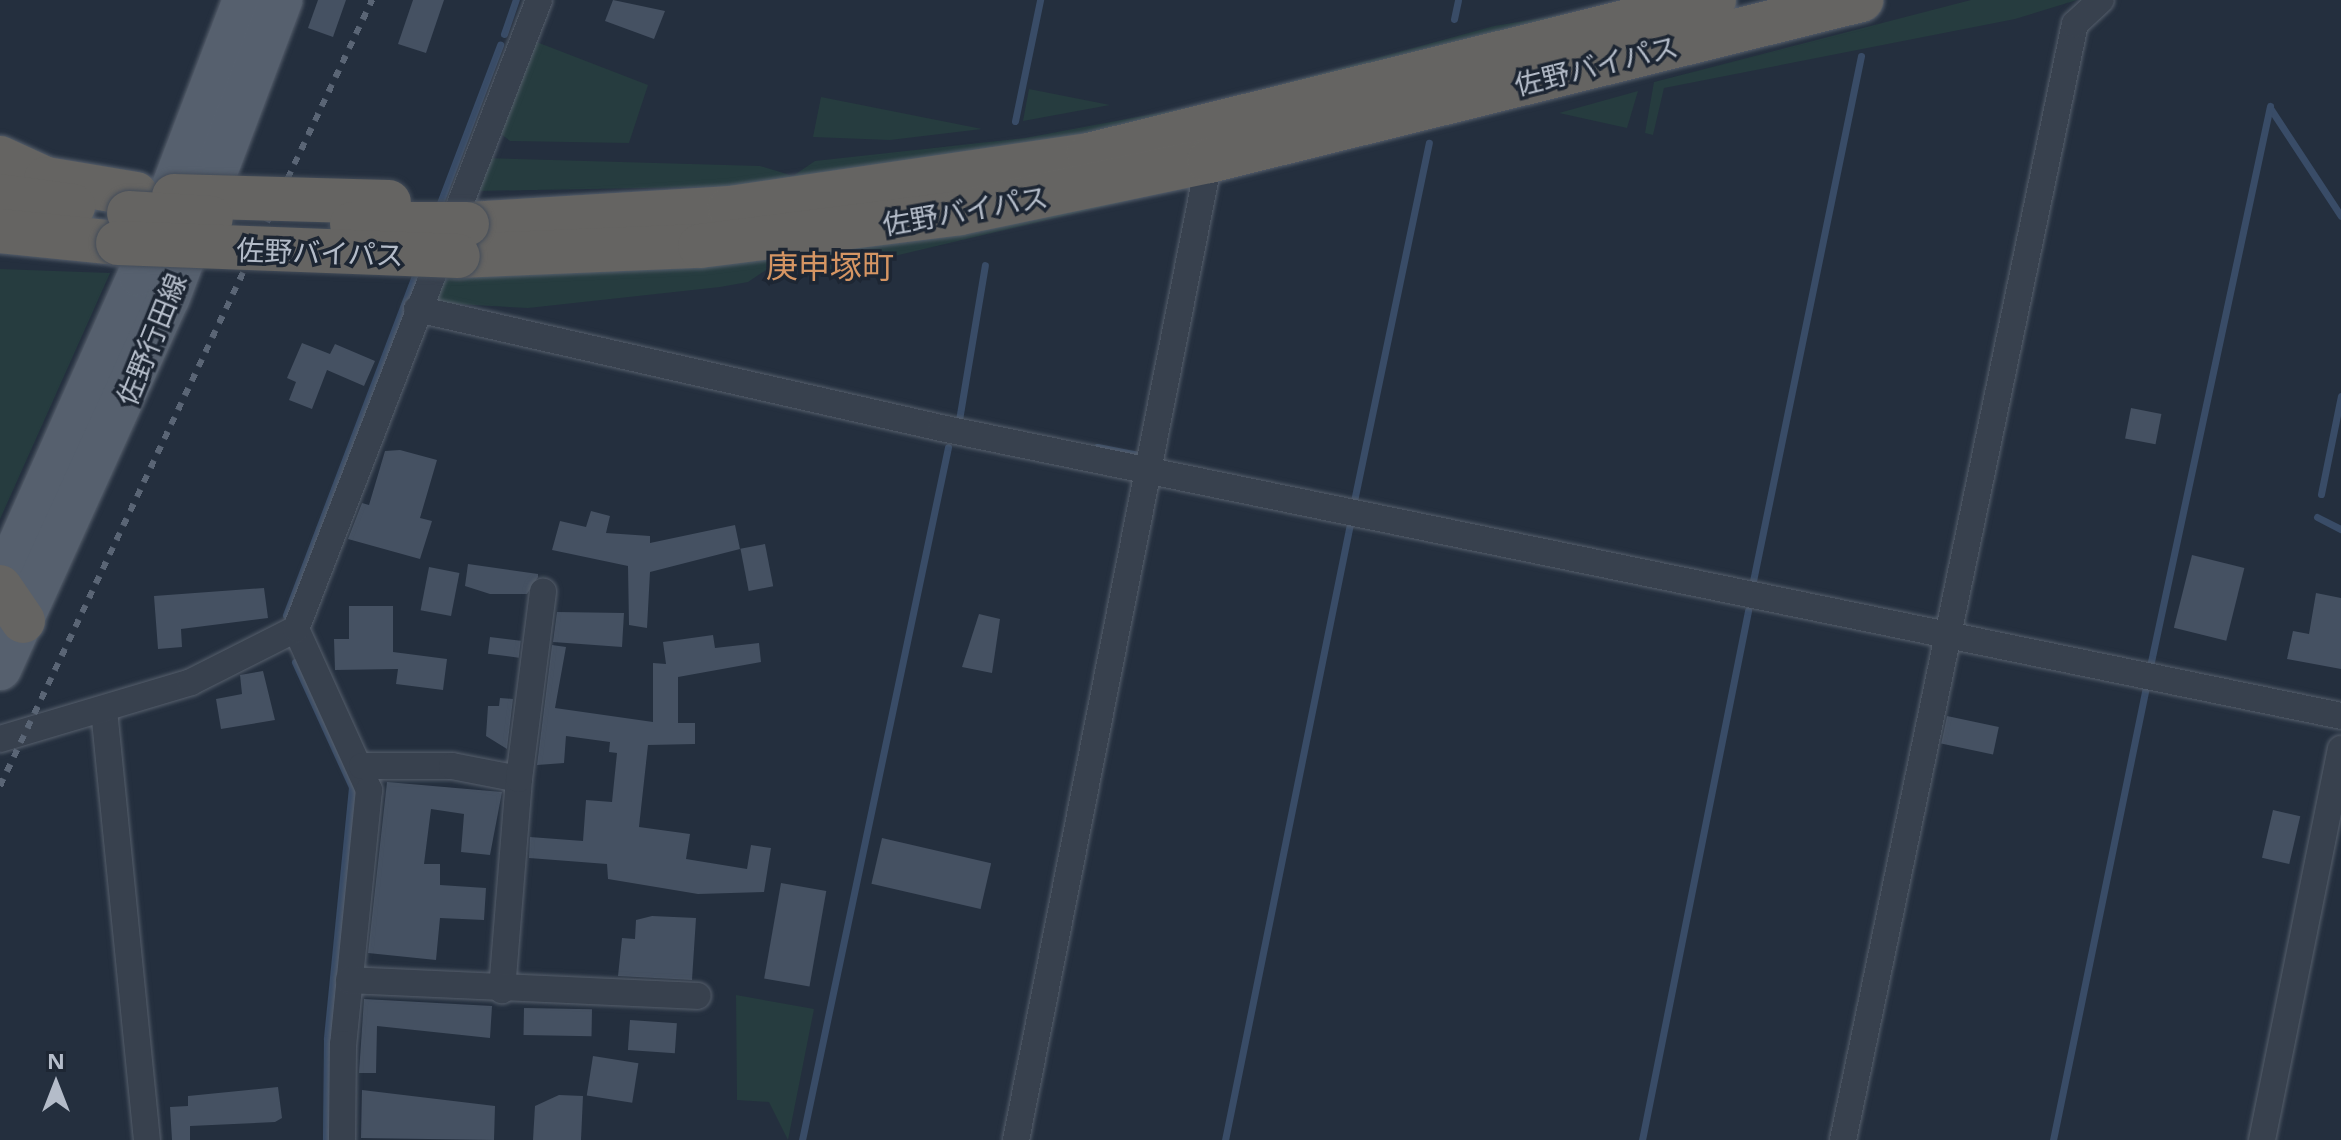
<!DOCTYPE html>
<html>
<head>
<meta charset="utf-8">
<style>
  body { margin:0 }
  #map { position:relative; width:2341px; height:1140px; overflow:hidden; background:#242f3e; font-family:"Open Sans","Noto Sans JP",sans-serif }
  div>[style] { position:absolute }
  .green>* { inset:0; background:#263c3f }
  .stream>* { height:7px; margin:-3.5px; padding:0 3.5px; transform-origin:3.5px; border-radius:3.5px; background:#394c67 }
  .building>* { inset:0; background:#455162; transform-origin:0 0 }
  .roads { filter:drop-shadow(0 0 2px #565f6c) drop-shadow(0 0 2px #565f6c) }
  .minor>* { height:26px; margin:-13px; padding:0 13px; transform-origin:13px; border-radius:13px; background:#38414e }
  .primary>* { height:42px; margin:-21px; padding:0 21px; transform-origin:21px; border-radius:21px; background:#56606e }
  .trunk>* { height:44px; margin:-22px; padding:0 22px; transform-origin:22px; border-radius:22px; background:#656462 }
  .rail>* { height:6px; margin-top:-3px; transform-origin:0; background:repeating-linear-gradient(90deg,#5a6575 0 8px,transparent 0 16px) }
  .bridges { filter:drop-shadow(0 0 2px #434c59) drop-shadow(0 0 2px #434c59) }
  .trunk-bridge>* { height:44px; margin:-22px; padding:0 22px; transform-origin:22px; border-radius:22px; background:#656462 }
  span { translate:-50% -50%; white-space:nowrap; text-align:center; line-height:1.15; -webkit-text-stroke:7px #1d2633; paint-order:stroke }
  .street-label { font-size:28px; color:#b4bcc9 }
  .quarter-label { font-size:32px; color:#d59563 }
  .north { position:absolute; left:16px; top:1044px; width:80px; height:80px; -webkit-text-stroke:6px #1d2633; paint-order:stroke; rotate:0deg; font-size:22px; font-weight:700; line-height:32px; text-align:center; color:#b4bcc9 }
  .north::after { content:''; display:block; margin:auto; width:28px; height:36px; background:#b4bcc9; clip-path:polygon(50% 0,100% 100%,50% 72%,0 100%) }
</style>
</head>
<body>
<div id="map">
  <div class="green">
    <i style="clip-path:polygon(1971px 0,2077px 0,2015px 19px,1664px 88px,1653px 135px,1645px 133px,1654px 82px)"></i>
    <i style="clip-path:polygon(1615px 6px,1245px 94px,1494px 26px)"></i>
    <i style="clip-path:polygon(534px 41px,648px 85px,629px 143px,510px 141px,501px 134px)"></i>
    <i style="clip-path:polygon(1029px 89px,1110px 105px,1023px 121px)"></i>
    <i style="clip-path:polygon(1638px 91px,1627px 128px,1559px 113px)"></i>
    <i style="clip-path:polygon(821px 97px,982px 129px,890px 140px,813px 137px)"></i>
    <i style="clip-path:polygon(1212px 103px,1043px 143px,752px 186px,474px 191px,451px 272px,751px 259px,909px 242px,1174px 190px,818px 274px,772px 266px,748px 282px,720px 287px,528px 308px,437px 303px,433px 282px,481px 158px,760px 166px,793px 176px,815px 161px,1025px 138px)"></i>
    <i style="clip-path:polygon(0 269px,110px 273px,0 519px)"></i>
    <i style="clip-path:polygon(736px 995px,814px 1009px,788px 1140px,769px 1102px,737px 1100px)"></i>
  </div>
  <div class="stream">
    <i style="left:1454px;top:19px;width:19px;rotate:-78deg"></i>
    <i style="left:504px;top:34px;width:36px;rotate:-71deg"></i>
    <i style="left:2270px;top:108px;width:129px;rotate:56.7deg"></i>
    <i style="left:1015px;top:121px;width:124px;rotate:-78.3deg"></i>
    <i style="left:437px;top:211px;width:178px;rotate:-69.2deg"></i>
    <i style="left:959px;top:420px;width:157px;rotate:-80.5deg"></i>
    <i style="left:1097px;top:447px;width:42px;rotate:11deg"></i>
    <i style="left:2321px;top:494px;width:100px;rotate:-78.5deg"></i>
    <i style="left:1354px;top:501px;width:366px;rotate:-78.2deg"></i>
    <i style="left:2317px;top:517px;width:27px;rotate:27deg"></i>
    <i style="left:1753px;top:581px;width:536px;rotate:-78.38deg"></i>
    <i style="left:286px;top:615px;width:371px;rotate:-69.2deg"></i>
    <i style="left:295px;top:662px;width:137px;rotate:65.5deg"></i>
    <i style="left:352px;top:787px;width:253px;rotate:95.7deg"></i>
    <i style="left:327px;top:1039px;width:101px;rotate:90.6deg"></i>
    <i style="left:2149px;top:671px;width:578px;rotate:-77.91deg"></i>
    <i style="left:802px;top:1140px;width:708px;rotate:-78.1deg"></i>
    <i style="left:1225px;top:1140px;width:629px;rotate:-78.53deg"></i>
    <i style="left:1642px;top:1140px;width:540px;rotate:-78.67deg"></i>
    <i style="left:2053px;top:1140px;width:467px;rotate:-78.4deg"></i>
  </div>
  <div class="building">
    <i style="clip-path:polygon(318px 0,346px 0,333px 37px,308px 28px)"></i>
    <i style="clip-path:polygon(413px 0,444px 0,426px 53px,398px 44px)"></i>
    <i style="clip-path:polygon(613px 0,665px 11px,654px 39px,605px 21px)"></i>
    <i style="clip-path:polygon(302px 343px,330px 354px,335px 344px,375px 361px,364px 386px,327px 370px,312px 409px,289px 400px,296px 382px,287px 378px)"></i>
    <i style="left:2131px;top:408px;width:31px;height:31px;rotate:11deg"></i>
    <i style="clip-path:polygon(400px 450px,437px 460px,420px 518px,432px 521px,420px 559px,348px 539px,362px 503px,369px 505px,385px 451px)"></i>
    <i style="clip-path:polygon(591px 511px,610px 516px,606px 533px,650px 536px,650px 543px,735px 525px,740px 549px,650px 572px,647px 628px,629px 625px,628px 566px,552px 550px,560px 521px,586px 527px)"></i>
    <i style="left:765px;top:544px;width:43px;height:25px;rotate:79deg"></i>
    <i style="left:2192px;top:555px;width:54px;height:75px;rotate:14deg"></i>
    <i style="clip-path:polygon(468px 564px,538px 574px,538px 577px,527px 594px,490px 594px,465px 586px)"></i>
    <i style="left:429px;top:567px;width:31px;height:44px;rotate:11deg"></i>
    <i style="clip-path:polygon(264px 588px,268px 618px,181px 629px,182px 647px,158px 649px,154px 596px)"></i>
    <i style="clip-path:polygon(2316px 593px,2341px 598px,2341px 669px,2287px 659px,2293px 631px,2309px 634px)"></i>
    <i style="clip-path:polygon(349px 606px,393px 606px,393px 652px,447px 659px,443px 690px,396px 684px,398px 669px,335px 670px,334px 639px,349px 639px)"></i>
    <i style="clip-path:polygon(557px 612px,624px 613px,622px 647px,553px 642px)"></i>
    <i style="clip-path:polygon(979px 614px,1000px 619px,992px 673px,962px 667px)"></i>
    <i style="clip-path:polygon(713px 635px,715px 648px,759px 643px,761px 662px,678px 677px,678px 723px,695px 723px,695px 744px,648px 745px,639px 827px,690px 834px,686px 859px,747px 869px,751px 845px,771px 848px,764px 892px,698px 894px,608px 879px,607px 864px,529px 858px,530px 837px,583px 841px,586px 800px,612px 802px,617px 753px,609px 752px,610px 742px,566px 736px,564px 763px,537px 765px,552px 645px,566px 647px,555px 708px,653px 722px,653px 663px,666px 664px,663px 642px)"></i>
    <i style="left:490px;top:637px;width:31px;height:17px;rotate:7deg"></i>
    <i style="clip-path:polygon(263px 671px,275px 720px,221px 729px,216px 699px,242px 694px,240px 675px)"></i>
    <i style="clip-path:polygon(500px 698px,513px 699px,507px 749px,486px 736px,488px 706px,499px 706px)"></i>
    <i style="left:1947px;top:716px;width:53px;height:28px;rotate:12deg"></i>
    <i style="clip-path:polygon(387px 782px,502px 792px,490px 855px,461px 852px,464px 814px,431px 809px,424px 864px,440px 864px,440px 885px,486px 888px,484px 920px,440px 918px,436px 960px,368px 953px)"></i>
    <i style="left:2273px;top:810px;width:28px;height:49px;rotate:13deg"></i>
    <i style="left:882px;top:838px;width:112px;height:47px;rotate:13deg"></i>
    <i style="left:781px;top:883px;width:46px;height:97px;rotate:10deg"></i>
    <i style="clip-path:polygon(652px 916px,696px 918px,692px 980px,618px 976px,622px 938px,635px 939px,636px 920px)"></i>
    <i style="clip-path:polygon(364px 999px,492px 1006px,490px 1038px,377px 1026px,376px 1073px,359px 1073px)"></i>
    <i style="left:524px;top:1008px;width:68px;height:27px;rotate:1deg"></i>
    <i style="left:630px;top:1020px;width:47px;height:30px;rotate:4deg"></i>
    <i style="left:593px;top:1056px;width:46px;height:40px;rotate:9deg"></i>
    <i style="clip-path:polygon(278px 1087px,282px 1118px,275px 1122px,190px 1126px,190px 1140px,172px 1140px,170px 1107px,188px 1106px,188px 1096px)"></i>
    <i style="clip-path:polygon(362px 1090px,495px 1106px,494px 1140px,361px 1138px)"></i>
    <i style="clip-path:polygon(559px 1095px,583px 1096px,581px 1140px,533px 1140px,535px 1106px)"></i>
  </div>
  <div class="roads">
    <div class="minor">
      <i style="left:417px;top:309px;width:537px;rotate:12.79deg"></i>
      <i style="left:941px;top:428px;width:1429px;rotate:11.62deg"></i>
      <i style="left:296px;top:629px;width:177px;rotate:65.6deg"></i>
      <i style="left:369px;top:790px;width:255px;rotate:95.8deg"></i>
      <i style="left:343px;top:1044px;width:96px;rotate:90.6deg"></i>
      <i style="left:104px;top:710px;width:432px;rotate:84.3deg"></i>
      <i style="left:0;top:739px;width:199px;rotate:-16.6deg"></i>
      <i style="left:191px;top:682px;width:118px;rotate:-26.8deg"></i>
      <i style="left:296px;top:629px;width:674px;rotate:-68.88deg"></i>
      <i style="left:362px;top:766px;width:90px"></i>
      <i style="left:452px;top:766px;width:68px;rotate:11deg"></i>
      <i style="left:519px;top:779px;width:212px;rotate:94.6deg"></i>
      <i style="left:519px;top:779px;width:189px;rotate:-82.7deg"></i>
      <i style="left:349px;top:980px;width:349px;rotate:2.6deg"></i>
      <i style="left:1016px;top:1140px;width:998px;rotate:-78.85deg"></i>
      <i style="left:1843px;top:1140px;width:1140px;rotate:-78.26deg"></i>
      <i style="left:2075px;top:24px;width:35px;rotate:-43deg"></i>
      <i style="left:2262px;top:1140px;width:399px;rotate:-78.6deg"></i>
    </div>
    <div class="primary">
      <i style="left:0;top:587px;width:342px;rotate:-66deg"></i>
      <i style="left:139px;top:275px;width:294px;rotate:-69.1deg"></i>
      <i style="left:0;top:669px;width:409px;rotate:-65.6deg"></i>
      <i style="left:169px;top:297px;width:317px;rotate:-69.3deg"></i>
    </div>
    <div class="trunk">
      <i style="left:0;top:158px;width:51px;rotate:24.5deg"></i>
      <i style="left:46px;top:179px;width:91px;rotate:9.5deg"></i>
      <i style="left:0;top:196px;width:74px;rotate:7.8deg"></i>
      <i style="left:467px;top:224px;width:263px;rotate:-3.5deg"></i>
      <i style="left:730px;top:208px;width:363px;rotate:-8.4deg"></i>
      <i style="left:1089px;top:155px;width:644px;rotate:-13.93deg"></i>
      <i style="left:0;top:231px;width:119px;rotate:5.8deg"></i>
      <i style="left:458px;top:256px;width:242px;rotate:-2.4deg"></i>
      <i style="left:700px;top:246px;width:262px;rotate:-7.2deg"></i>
      <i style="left:960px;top:213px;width:254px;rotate:-11.8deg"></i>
      <i style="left:1209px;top:161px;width:672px;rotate:-13.87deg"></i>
      <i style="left:0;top:587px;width:41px;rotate:55.9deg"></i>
    </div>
  </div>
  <div class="rail">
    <i style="left:0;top:786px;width:870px;rotate:-64.67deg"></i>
  </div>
  <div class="bridges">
    <div class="trunk-bridge">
      <i style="left:174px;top:196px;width:215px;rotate:1.6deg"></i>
      <i style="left:129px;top:213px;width:82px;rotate:3.5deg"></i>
      <i style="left:352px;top:224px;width:115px"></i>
      <i style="left:118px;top:243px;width:340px;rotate:2.2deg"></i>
    </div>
  </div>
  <div class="street-label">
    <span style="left:1596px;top:65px;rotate:-14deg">佐野バイパス</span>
    <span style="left:965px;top:210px;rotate:-10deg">佐野バイパス</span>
    <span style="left:320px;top:252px;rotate:2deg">佐野バイパス</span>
    <span style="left:151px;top:339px;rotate:-68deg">佐野行田線</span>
  </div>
  <div class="quarter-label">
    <span style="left:830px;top:266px">庚申塚町</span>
  </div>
  <div class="north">N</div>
</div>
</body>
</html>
